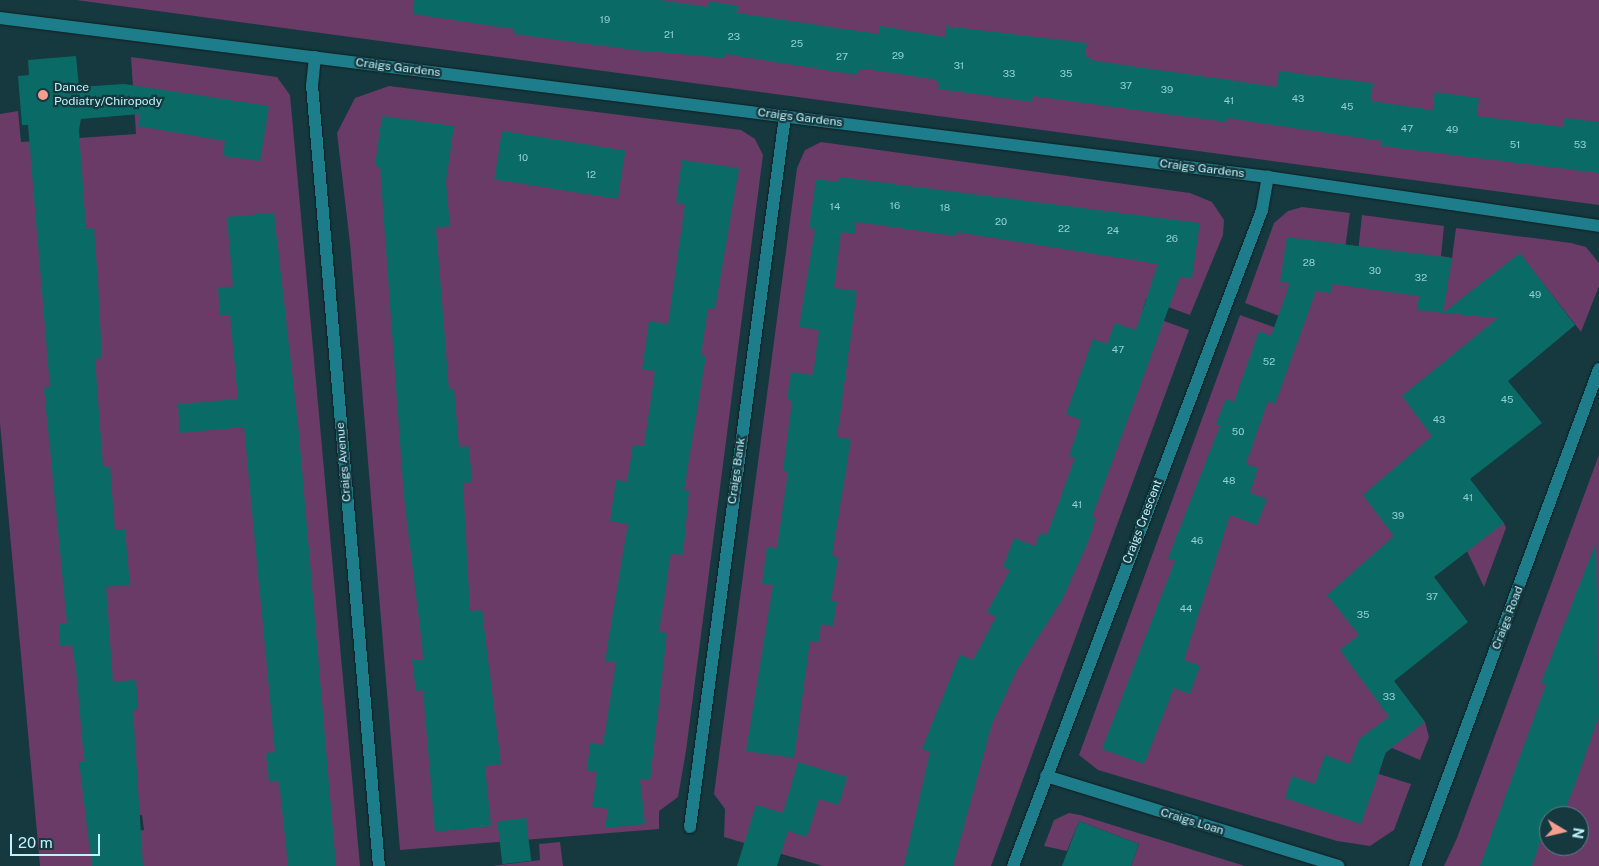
<!DOCTYPE html>
<html>
<head>
<meta charset="utf-8">
<style>
  body { margin:0 }
  #map { position:relative; width:1599px; height:866px; overflow:hidden; background:#15393f; font-family:"Public Sans",sans-serif }
  div>[style] { position:absolute }
  .green>* { inset:0; background:#693b66 }
  .building>* { inset:0; background:#0a6b66; transform-origin:0 0 }
  .roads { filter:drop-shadow(0 0 1px #0f1e20) drop-shadow(0 0 1px #0f1e20) }
  .minor>* { height:12px; margin:-6px; padding:0 6px; transform-origin:6px; border-radius:6px; background:#1e7d8b }
  .dots>* { width:14px; height:14px; translate:-50% -50%; box-sizing:border-box; border:2px solid #15393f; border-radius:50% }
  span { translate:-50% -50%; white-space:nowrap; text-align:center; line-height:1.15; -webkit-text-stroke:4.5px #15393f; paint-order:stroke }
  .number-label { font-size:10px; color:#92d0d6 }
  .number-label span { -webkit-text-stroke-width:0 }
  .street-label { font-size:12px; color:#bff2fb }
  .poi-label { font-size:12px; color:#bff2fb }
  .left { translate:0 -50%; text-align:left }
  .north { position:absolute; left:1539px; top:806px; width:50px; height:50px; box-sizing:border-box; background:#15393f; border:1px solid #59838a; border-radius:50%; rotate:99deg; font-size:14px; font-weight:700; line-height:20px; text-align:center; color:#bff2fb }
  .north::after { content:''; display:block; margin:auto; width:18px; height:22px; background:#f59d8f; clip-path:polygon(50% 0,100% 100%,50% 72%,0 100%) }
  .scale { position:absolute; left:10px; top:834px; width:90px; height:22px; box-sizing:border-box; border:2px solid #bff2fb; border-top:0; padding-left:6px; font-size:15px; line-height:18px; white-space:nowrap; color:#bff2fb; -webkit-text-stroke:4px #15393f; paint-order:stroke }
</style>
</head>
<body>
<div id="map">
  <div class="green">
    <i style="clip-path:polygon(76px 0,1599px 0,1599px 205px)"></i>
    <i style="clip-path:polygon(131px 57px,277px 77px,290px 95px,360px 866px,143px 866px,135px 831px,144px 830px,142px 815px,118px 817px,92px 866px,40px 866px,0 423px,0 114px,18px 111px,21px 142px,136px 134px)"></i>
    <i style="clip-path:polygon(389px 86px,741px 130px,755px 139px,763px 155px,686px 751px,678px 797px,659px 811px,659px 829px,400px 850px,350px 243px,337px 133px,355px 98px)"></i>
    <i style="clip-path:polygon(821px 142px,1190px 193px,1212px 202px,1224px 220px,1223px 235px,1190px 315px,1146px 299px,1142px 313px,1189px 330px,991px 866px,823px 866px,724px 837px,725px 809px,714px 794px,797px 168px,805px 150px)"></i>
    <i style="clip-path:polygon(1302px 207px,1350px 213px,1340px 284px,1358px 252px,1362px 215px,1444px 226px,1441px 256px,1452px 258px,1456px 228px,1571px 243px,1586px 247px,1599px 263px,1599px 286px,1581px 332px,1520px 254px,1539px 320px,1436px 478px,1504px 523px,1506px 528px,1484px 587px,1467px 551px,1427px 548px,1378px 661px,1425px 722px,1429px 737px,1420px 760px,1392px 748px,1384px 754px,1379px 774px,1411px 784px,1394px 830px,1370px 846px,1337px 841px,1098px 770px,1079px 755px,1240px 315px,1299px 336px,1303px 325px,1245px 303px,1274px 223px,1288px 211px)"></i>
    <i style="clip-path:polygon(evenodd,1599px 455px,1599px 866px,1444px 866px,1457px 838px,1599px 455px,1549px 816px,1579px 816px,1579px 846px,1549px 846px,1549px 816px)"></i>
    <i style="clip-path:polygon(1069px 813px,1080px 815px,1245px 866px,1131px 866px,1139px 844px,1079px 821px,1067px 851px,1044px 846px,1054px 820px)"></i>
    <i style="clip-path:polygon(560px 842px,563px 866px,492px 866px,540px 860px,539px 844px)"></i>
  </div>
  <div class="building">
    <i style="clip-path:polygon(414px 0,659px 0,708px 7px,709px 1px,739px 6px,737px 13px,879px 34px,880px 26px,945px 37px,946px 26px,1087px 43px,1085px 56px,1095px 61px,1277px 87px,1279px 71px,1373px 83px,1371px 101px,1433px 110px,1435px 92px,1479px 98px,1477px 116px,1563px 127px,1565px 118px,1599px 122px,1599px 173px,1381px 146px,1382px 141px,1227px 118px,1226px 122px,1033px 96px,1032px 102px,938px 89px,939px 82px,932px 79px,866px 69px,858px 70px,857px 75px,725px 54px,725px 58px,634px 50px,514px 34px,514px 29px,413px 14px)"></i>
    <i style="clip-path:polygon(76px 56px,79px 87px,124px 84px,269px 106px,260px 161px,223px 156px,225px 141px,138px 126px,140px 114px,81px 119px,79px 130px,86px 229px,94px 228px,98px 282px,102px 358px,95px 359px,103px 467px,110px 466px,115px 530px,125px 529px,130px 585px,106px 587px,113px 682px,136px 680px,138px 710px,133px 710px,143px 866px,92px 866px,79px 761px,84px 761px,76px 668px,72px 645px,60px 646px,59px 624px,67px 623px,44px 388px,50px 387px,28px 125px,22px 125px,18px 76px,29px 75px,28px 60px)"></i>
    <i style="clip-path:polygon(382px 116px,454px 126px,446px 182px,450px 226px,436px 228px,449px 389px,454px 389px,459px 447px,469px 446px,472px 482px,463px 483px,470px 611px,482px 610px,501px 764px,485px 766px,491px 826px,435px 832px,423px 690px,416px 691px,412px 660px,423px 660px,422px 644px,404px 497px,380px 167px,375px 166px)"></i>
    <i style="left:502px;top:131px;width:125px;height:49px;rotate:9deg"></i>
    <i style="clip-path:polygon(682px 160px,739px 168px,715px 309px,708px 308px,701px 355px,706px 356px,684px 490px,689px 491px,683px 555px,671px 553px,659px 632px,667px 633px,650px 780px,640px 779px,645px 824px,605px 828px,608px 809px,592px 807px,597px 772px,587px 771px,590px 743px,603px 745px,616px 662px,605px 661px,628px 524px,610px 521px,616px 480px,627px 482px,633px 445px,644px 446px,655px 371px,642px 369px,649px 321px,668px 324px,685px 204px,676px 203px)"></i>
    <i style="clip-path:polygon(839px 177px,1200px 223px,1192px 278px,1180px 277px,1092px 517px,1096px 518px,1088px 542px,1062px 600px,1017px 670px,992px 724px,953px 866px,904px 866px,930px 752px,922px 749px,960px 654px,973px 660px,996px 617px,987px 612px,1010px 570px,1003px 567px,1014px 538px,1035px 546px,1040px 533px,1047px 535px,1075px 458px,1069px 456px,1081px 420px,1066px 414px,1093px 339px,1107px 344px,1115px 323px,1136px 330px,1158px 264px,957px 232px,956px 236px,856px 222px,854px 234px,841px 232px,834px 288px,857px 291px,837px 437px,851px 439px,832px 556px,838px 557px,831px 601px,837px 601px,833px 626px,821px 624px,819px 642px,810px 641px,794px 758px,746px 751px,773px 585px,762px 584px,767px 547px,777px 548px,788px 472px,783px 471px,792px 401px,787px 400px,791px 372px,813px 375px,819px 330px,799px 327px,815px 229px,809px 228px,816px 179px,838px 182px)"></i>
    <i style="clip-path:polygon(274px 213px,299px 434px,336px 866px,288px 866px,279px 781px,269px 782px,266px 753px,275px 752px,244px 427px,180px 433px,178px 404px,238px 399px,230px 315px,220px 315px,218px 288px,233px 286px,227px 217px)"></i>
    <i style="clip-path:polygon(1287px 237px,1452px 258px,1443px 313px,1417px 310px,1419px 296px,1332px 284px,1331px 293px,1316px 291px,1275px 404px,1268px 401px,1246px 464px,1258px 468px,1250px 493px,1267px 499px,1257px 525px,1230px 515px,1184px 660px,1200px 666px,1190px 694px,1174px 688px,1144px 764px,1102px 749px,1175px 561px,1168px 558px,1220px 426px,1216px 424px,1226px 399px,1234px 402px,1259px 331px,1271px 336px,1290px 283px,1280px 282px)"></i>
    <i style="clip-path:polygon(1520px 253px,1575px 325px,1508px 381px,1542px 423px,1470px 479px,1504px 523px,1434px 577px,1468px 622px,1394px 681px,1425px 722px,1386px 752px,1361px 824px,1285px 798px,1292px 776px,1315px 784px,1325px 755px,1350px 764px,1359px 739px,1389px 717px,1340px 650px,1359px 635px,1327px 595px,1394px 536px,1363px 495px,1432px 436px,1402px 396px,1498px 318px,1443px 313px)"></i>
    <i style="clip-path:polygon(1596px 543px,1599px 716px,1576px 782px,1563px 816px,1551px 811px,1532px 866px,1480px 866px,1546px 685px,1541px 683px)"></i>
    <i style="clip-path:polygon(798px 762px,847px 777px,839px 805px,819px 799px,807px 837px,788px 831px,777px 866px,737px 866px,756px 805px,783px 813px)"></i>
    <i style="left:526px;top:818px;width:43px;height:29px;rotate:83deg"></i>
    <i style="clip-path:polygon(1079px 821px,1139px 844px,1131px 866px,1062px 866px)"></i>
  </div>
  <div class="roads">
    <div class="minor">
      <i style="left:0;top:18px;width:1278px;rotate:7.15deg"></i>
      <i style="left:1268px;top:177px;width:335px;rotate:8.4deg"></i>
      <i style="left:315px;top:57px;width:28px;rotate:96deg"></i>
      <i style="left:312px;top:85px;width:784px;rotate:85.1deg"></i>
      <i style="left:1046px;top:776px;width:306px;rotate:17.1deg"></i>
      <i style="left:690px;top:827px;width:717px;rotate:-82.39deg"></i>
      <i style="left:1013px;top:866px;width:702px;rotate:-69.21deg"></i>
      <i style="left:1262px;top:210px;width:34px;rotate:-80deg"></i>
      <i style="left:1415px;top:866px;width:530px;rotate:-69.68deg"></i>
    </div>
  </div>
  <div class="dots">
    <i style="left:43px;top:95px;background:#f59d8f"></i>
  </div>
  <div class="number-label">
    <span style="left:605px;top:20px">19</span>
    <span style="left:669px;top:35px">21</span>
    <span style="left:734px;top:37px">23</span>
    <span style="left:797px;top:44px">25</span>
    <span style="left:898px;top:56px">29</span>
    <span style="left:842px;top:57px">27</span>
    <span style="left:959px;top:66px">31</span>
    <span style="left:1009px;top:74px">33</span>
    <span style="left:1066px;top:74px">35</span>
    <span style="left:1126px;top:86px">37</span>
    <span style="left:1167px;top:90px">39</span>
    <span style="left:1298px;top:99px">43</span>
    <span style="left:1229px;top:101px">41</span>
    <span style="left:1347px;top:107px">45</span>
    <span style="left:1407px;top:129px">47</span>
    <span style="left:1452px;top:130px">49</span>
    <span style="left:1515px;top:145px">51</span>
    <span style="left:1580px;top:145px">53</span>
    <span style="left:523px;top:158px">10</span>
    <span style="left:591px;top:175px">12</span>
    <span style="left:895px;top:206px">16</span>
    <span style="left:835px;top:207px">14</span>
    <span style="left:945px;top:208px">18</span>
    <span style="left:1001px;top:222px">20</span>
    <span style="left:1064px;top:229px">22</span>
    <span style="left:1113px;top:231px">24</span>
    <span style="left:1172px;top:239px">26</span>
    <span style="left:1309px;top:263px">28</span>
    <span style="left:1375px;top:271px">30</span>
    <span style="left:1421px;top:278px">32</span>
    <span style="left:1535px;top:295px">49</span>
    <span style="left:1118px;top:350px">47</span>
    <span style="left:1269px;top:362px">52</span>
    <span style="left:1507px;top:400px">45</span>
    <span style="left:1439px;top:420px">43</span>
    <span style="left:1238px;top:432px">50</span>
    <span style="left:1229px;top:481px">48</span>
    <span style="left:1468px;top:498px">41</span>
    <span style="left:1077px;top:505px">41</span>
    <span style="left:1398px;top:516px">39</span>
    <span style="left:1197px;top:541px">46</span>
    <span style="left:1432px;top:597px">37</span>
    <span style="left:1186px;top:609px">44</span>
    <span style="left:1363px;top:615px">35</span>
    <span style="left:1389px;top:697px">33</span>
  </div>
  <div class="street-label">
    <span style="left:398px;top:68px;rotate:7deg">Craigs Gardens</span>
    <span style="left:800px;top:118px;rotate:7deg">Craigs Gardens</span>
    <span style="left:1202px;top:169px;rotate:7deg">Craigs Gardens</span>
    <span style="left:344px;top:462px;rotate:-95deg">Craigs Avenue</span>
    <span style="left:737px;top:471px;rotate:-82deg">Craigs Bank</span>
    <span style="left:1143px;top:522px;rotate:-69deg">Craigs Crescent</span>
    <span style="left:1508px;top:618px;rotate:-69deg">Craigs Road</span>
    <span style="left:1192px;top:822px;rotate:17deg">Craigs Loan</span>
  </div>
  <div class="poi-label">
    <span class="left" style="left:54px;top:95px">Dance<br>Podiatry/Chiropody</span>
  </div>
  <div class="north">N</div>
  <div class="scale">20 m</div>
</div>
</body>
</html>
